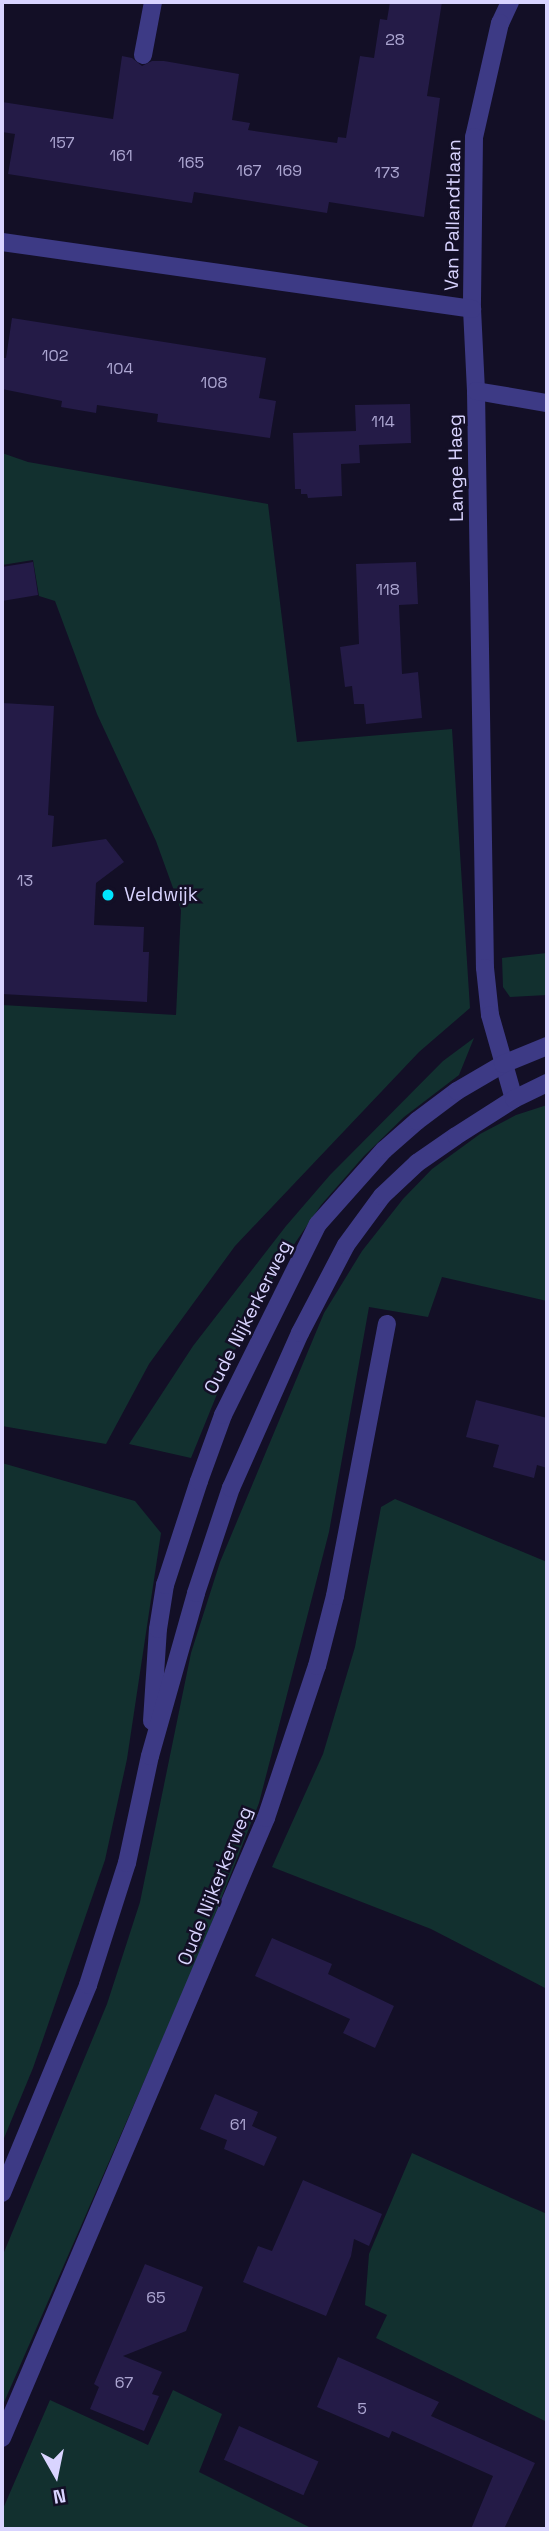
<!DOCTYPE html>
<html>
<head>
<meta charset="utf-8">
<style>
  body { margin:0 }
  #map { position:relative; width:549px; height:2531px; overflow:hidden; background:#130f26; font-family:"Space Grotesk",sans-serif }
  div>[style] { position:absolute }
  .green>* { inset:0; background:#12302f }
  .building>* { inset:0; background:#241b47; transform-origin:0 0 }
  .minor>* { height:18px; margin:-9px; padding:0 9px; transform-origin:9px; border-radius:9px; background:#3d3a85 }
  .dots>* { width:19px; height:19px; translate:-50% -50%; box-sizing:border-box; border:4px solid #130f26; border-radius:50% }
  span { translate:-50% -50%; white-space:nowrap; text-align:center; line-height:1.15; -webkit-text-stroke:5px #130f26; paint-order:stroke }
  .number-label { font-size:16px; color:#aca6d1 }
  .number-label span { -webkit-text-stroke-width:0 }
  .street-label { font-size:19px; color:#d9d4ff }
  .poi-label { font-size:19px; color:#d9d4ff }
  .left { translate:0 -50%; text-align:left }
  .frame { position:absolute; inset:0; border:4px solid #d9d4ff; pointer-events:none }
  .north { position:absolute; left:21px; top:2440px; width:70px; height:70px; -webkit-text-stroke:5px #130f26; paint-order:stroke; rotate:171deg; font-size:19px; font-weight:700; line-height:28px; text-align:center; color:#d9d4ff }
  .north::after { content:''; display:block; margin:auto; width:24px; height:32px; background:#d9d4ff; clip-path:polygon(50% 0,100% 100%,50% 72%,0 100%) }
</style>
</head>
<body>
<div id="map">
  <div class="green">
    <i style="clip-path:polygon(2px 453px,28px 462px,268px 504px,297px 742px,452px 729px,470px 1008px,419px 1052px,235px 1246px,149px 1364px,106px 1444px,2px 1426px,2px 1005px,176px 1015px,181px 910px,156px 841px,97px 714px,55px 601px,39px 596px,33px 560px,2px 565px)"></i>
    <i style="clip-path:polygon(547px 953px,547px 995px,510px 997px,503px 987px,502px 958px)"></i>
    <i style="clip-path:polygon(474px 1038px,459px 1075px,404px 1117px,364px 1156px,321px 1205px,280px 1265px,235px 1350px,191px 1458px,129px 1444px,193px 1346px,286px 1226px,330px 1175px,443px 1061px)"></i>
    <i style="clip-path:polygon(547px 1105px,547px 1301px,442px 1277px,428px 1317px,369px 1307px,329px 1532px,259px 1803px,197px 1960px,2px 2407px,2px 2257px,107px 2004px,140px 1902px,191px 1653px,220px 1562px,324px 1313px,362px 1251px,403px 1199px,432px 1169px,480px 1134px,516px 1115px)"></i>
    <i style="clip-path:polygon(2px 1463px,135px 1501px,161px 1533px,127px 1759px,105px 1860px,33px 2068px,2px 2143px)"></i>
    <i style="clip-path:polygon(395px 1499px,547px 1562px,547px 1989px,431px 1929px,272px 1867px,323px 1754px,355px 1647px,381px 1507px)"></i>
    <i style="clip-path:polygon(412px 2153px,547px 2214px,547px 2422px,376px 2338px,387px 2315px,365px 2305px,369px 2254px)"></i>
    <i style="clip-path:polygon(173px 2390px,222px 2414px,199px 2472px,313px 2529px,2px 2529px,2px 2511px,50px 2400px,148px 2445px)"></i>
  </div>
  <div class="building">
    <i style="clip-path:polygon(390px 2px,442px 2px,427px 96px,440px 98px,424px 217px,329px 202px,327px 213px,194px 192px,192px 203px,8px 174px,15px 134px,2px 132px,2px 102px,113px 119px,122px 56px,132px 58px,142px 66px,152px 61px,164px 61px,239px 74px,232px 120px,250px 123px,248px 130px,337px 143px,338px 137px,346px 138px,360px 56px,374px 58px,380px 19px,387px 20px)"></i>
    <i style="clip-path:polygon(12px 318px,266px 358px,259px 398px,276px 401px,270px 438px,157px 422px,158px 414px,97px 405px,96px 413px,61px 407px,62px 401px,2px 389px,2px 358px,6px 358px)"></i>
    <i style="clip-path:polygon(410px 404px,411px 443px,359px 445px,360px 463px,341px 464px,342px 496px,308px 498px,307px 494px,301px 494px,301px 489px,295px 489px,293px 433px,356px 431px,355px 405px)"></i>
    <i style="clip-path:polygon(33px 562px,38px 595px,2px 601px,2px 567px)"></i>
    <i style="clip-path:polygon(416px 562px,418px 604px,399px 605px,402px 674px,418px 672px,422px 718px,366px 724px,364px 704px,354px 704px,352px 686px,345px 687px,340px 647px,359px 644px,356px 564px)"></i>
    <i style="clip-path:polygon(2px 703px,54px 706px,48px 815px,54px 816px,52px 847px,106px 839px,124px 862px,96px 883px,94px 925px,144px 927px,143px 952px,149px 952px,147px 1002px,2px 994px)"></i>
    <i style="clip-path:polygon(476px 1400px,547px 1418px,547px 1468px,537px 1465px,534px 1478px,493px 1467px,499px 1445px,466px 1437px)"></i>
    <i style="clip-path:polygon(272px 1938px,332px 1964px,328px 1974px,394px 2006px,375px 2048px,343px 2033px,350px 2019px,255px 1976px)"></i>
    <i style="clip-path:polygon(215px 2094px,258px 2112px,252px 2126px,277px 2137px,264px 2166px,224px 2149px,227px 2140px,200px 2129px)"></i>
    <i style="clip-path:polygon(303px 2180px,382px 2214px,369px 2246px,354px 2239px,351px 2256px,326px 2316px,243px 2282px,258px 2246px,272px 2251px)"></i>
    <i style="clip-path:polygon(145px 2264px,203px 2287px,186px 2331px,123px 2356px,162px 2372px,152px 2394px,159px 2396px,144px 2431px,90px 2409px,99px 2387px,94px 2384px)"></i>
    <i style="clip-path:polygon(338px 2357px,439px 2402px,431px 2416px,535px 2463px,504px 2529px,471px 2529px,493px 2476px,392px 2431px,389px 2438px,317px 2407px)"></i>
    <i style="left:239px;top:2426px;width:87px;height:37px;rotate:24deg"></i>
  </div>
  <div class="minor">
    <i style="left:510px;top:2px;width:23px;rotate:115deg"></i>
    <i style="left:500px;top:23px;width:117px;rotate:102.8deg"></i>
    <i style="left:474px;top:137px;width:172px;rotate:90.7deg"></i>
    <i style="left:472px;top:309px;width:82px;rotate:87.2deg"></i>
    <i style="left:476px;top:391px;width:577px;rotate:89.11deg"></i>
    <i style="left:485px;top:968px;width:47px;rotate:83.9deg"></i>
    <i style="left:490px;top:1015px;width:87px;rotate:74.1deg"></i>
    <i style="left:143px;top:55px;width:54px;rotate:-79.3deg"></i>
    <i style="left:2px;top:242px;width:475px;rotate:8.1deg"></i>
    <i style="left:476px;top:391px;width:72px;rotate:9.6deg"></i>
    <i style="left:152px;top:1721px;width:92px;rotate:-86.3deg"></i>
    <i style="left:158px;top:1629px;width:45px;rotate:-81deg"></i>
    <i style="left:165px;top:1585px;width:109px;rotate:-71.9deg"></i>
    <i style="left:199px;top:1481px;width:70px;rotate:-70deg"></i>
    <i style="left:223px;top:1415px;width:213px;rotate:-63.6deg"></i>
    <i style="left:318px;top:1224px;width:99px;rotate:-48.3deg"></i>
    <i style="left:384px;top:1150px;width:44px;rotate:-41.3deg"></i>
    <i style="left:417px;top:1121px;width:50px;rotate:-36.9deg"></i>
    <i style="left:457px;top:1091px;width:53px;rotate:-30.4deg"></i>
    <i style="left:503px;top:1064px;width:48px;rotate:-22.2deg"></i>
    <i style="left:2px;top:2193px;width:225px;rotate:-67.5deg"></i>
    <i style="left:88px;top:1985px;width:128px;rotate:-72.3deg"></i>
    <i style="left:127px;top:1863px;width:109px;rotate:-77.9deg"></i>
    <i style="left:150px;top:1756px;width:169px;rotate:-74.2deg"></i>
    <i style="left:196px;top:1593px;width:111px;rotate:-71.6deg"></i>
    <i style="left:231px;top:1488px;width:170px;rotate:-66deg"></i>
    <i style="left:300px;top:1333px;width:99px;rotate:-62.4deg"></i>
    <i style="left:346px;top:1245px;width:61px;rotate:-53.7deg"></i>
    <i style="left:382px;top:1196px;width:48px;rotate:-43.3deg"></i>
    <i style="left:417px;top:1163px;width:47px;rotate:-34.7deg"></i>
    <i style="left:456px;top:1136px;width:69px;rotate:-32.5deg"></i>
    <i style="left:514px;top:1099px;width:37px;rotate:-26deg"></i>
    <i style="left:2px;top:2438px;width:674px;rotate:-66.94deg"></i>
    <i style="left:266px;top:1818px;width:160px;rotate:-71.5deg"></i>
    <i style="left:317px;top:1666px;width:72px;rotate:-75.6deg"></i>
    <i style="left:335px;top:1596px;width:277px;rotate:-79.2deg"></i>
  </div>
  <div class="dots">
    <i style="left:108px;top:895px;background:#00e5ff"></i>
  </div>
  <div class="number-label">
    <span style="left:395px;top:40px">28</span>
    <span style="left:62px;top:143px">157</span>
    <span style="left:121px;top:156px">161</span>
    <span style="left:191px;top:163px">165</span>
    <span style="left:249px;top:171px">167</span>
    <span style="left:289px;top:171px">169</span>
    <span style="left:387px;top:173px">173</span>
    <span style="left:55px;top:356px">102</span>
    <span style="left:120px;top:369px">104</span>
    <span style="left:214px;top:383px">108</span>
    <span style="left:383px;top:422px">114</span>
    <span style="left:388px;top:590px">118</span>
    <span style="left:25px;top:881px">13</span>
    <span style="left:238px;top:2125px">61</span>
    <span style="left:156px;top:2298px">65</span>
    <span style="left:124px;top:2383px">67</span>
    <span style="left:362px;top:2409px">5</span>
  </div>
  <div class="street-label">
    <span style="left:453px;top:215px;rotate:-89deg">Van Pallandtlaan</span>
    <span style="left:456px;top:468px;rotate:-91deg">Lange Haeg</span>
    <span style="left:248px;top:1317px;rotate:-63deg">Oude Nijkerkerweg</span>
    <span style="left:215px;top:1886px;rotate:-68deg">Oude Nijkerkerweg</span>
  </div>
  <div class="poi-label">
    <span class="left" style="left:124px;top:895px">Veldwijk</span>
  </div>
  <div class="frame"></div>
  <div class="north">N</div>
</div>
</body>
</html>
